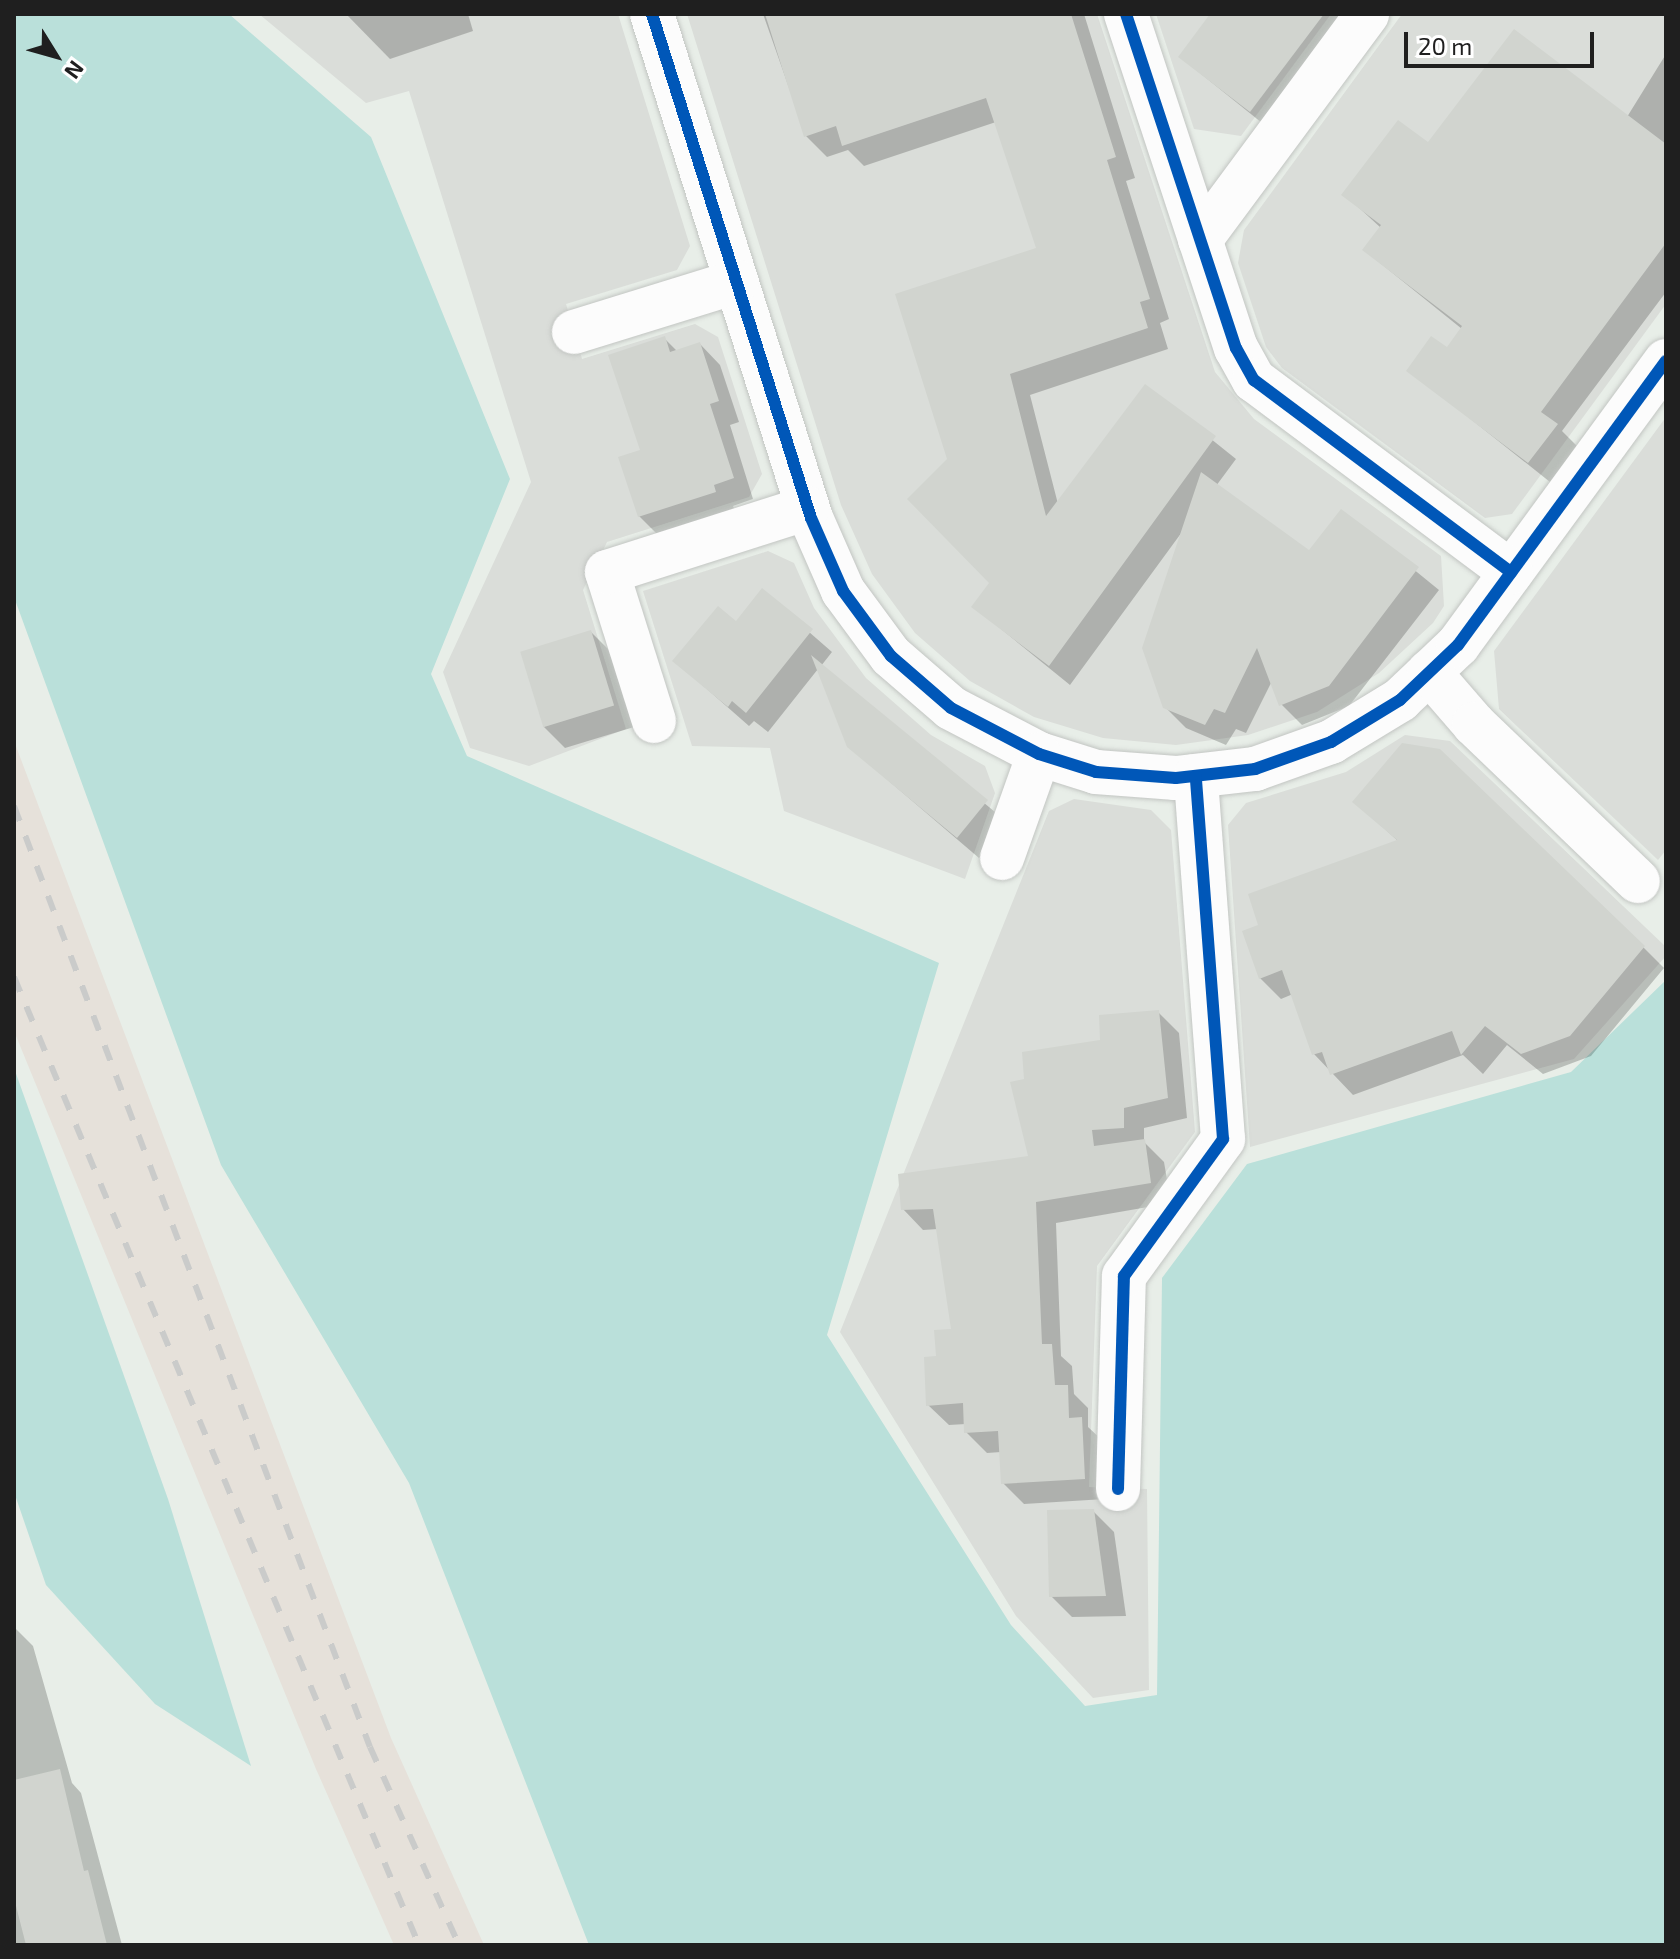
<!DOCTYPE html>
<html>
<head>
<meta charset="utf-8">
<style>
  body { margin:0 }
  #map { position:relative; width:1680px; height:1959px; overflow:hidden; background:#e8eee8; font-family:"Exo 2",sans-serif }
  div>[style] { position:absolute }
  .residential>* { inset:0; background:#daddd9 }
  .industrial>* { inset:0; background:#e6e1da }
  .forest>* { inset:0; background:#bae0da }
  .shadow>* { inset:0; background:#0003 }
  .building>* { inset:0; background:#d1d4cf; transform-origin:0 0 }
  .roads { filter:drop-shadow(0 0 2px #c2c5c2) drop-shadow(0 0 2px #c2c5c2) }
  .minor>* { height:44px; margin:-22px; padding:0 22px; transform-origin:22px; border-radius:22px; background:#fcfcfc }
  .rail>* { height:6px; margin-top:-3px; transform-origin:0; background:repeating-linear-gradient(90deg,#cacbca 0 16px,transparent 0 32px) }
  .cycleway>* { height:12px; margin:-6px; padding:0 6px; transform-origin:6px; border-radius:6px; background:#0057b8 }
  span { translate:-50% -50%; white-space:nowrap; text-align:center; line-height:1.15; -webkit-text-stroke:8px #fff; paint-order:stroke }
  .frame { position:absolute; inset:0; border:16px solid #1f1f1f; pointer-events:none }
  .north { position:absolute; left:16px; top:16px; width:80px; height:80px; -webkit-text-stroke:6px #fff; paint-order:stroke; rotate:127deg; font-size:22px; font-weight:700; line-height:32px; text-align:center; color:#1f1f1f }
  .north::after { content:''; display:block; margin:auto; width:28px; height:36px; background:#1f1f1f; clip-path:polygon(50% 0,100% 100%,50% 72%,0 100%) }
  .scale { position:absolute; left:1404px; top:32px; width:190px; height:36px; box-sizing:border-box; border:4px solid #1f1f1f; border-top:0; padding-left:10px; font-size:24px; line-height:28px; white-space:nowrap; color:#1f1f1f; -webkit-text-stroke:6px #fff; paint-order:stroke }
</style>
</head>
<body>
<div id="map">
  <div class="residential">
    <i style="clip-path:polygon(259px 14px,618px 14px,690px 246px,677px 270px,566px 304px,582px 359px,695px 324px,718px 337px,762px 474px,749px 497px,607px 542px,583px 590px,626px 729px,529px 766px,470px 748px,443px 672px,531px 482px,409px 91px,366px 103px)"></i>
    <i style="clip-path:polygon(687px 14px,1097px 14px,1215px 372px,1254px 419px,1441px 556px,1444px 606px,1433px 623px,1379px 673px,1317px 712px,1248px 735px,1176px 745px,1103px 738px,1034px 717px,970px 681px,915px 633px,872px 574px,841px 505px)"></i>
    <i style="clip-path:polygon(1156px 14px,1331px 14px,1241px 136px,1194px 129px)"></i>
    <i style="clip-path:polygon(1402px 14px,1666px 14px,1666px 304px,1512px 514px,1485px 518px,1282px 368px,1266px 347px,1238px 263px,1244px 230px)"></i>
    <i style="clip-path:polygon(1666px 417px,1666px 850px,1658px 860px,1499px 709px,1494px 651px)"></i>
    <i style="clip-path:polygon(768px 551px,794px 563px,814px 608px,866px 678px,931px 735px,985px 766px,995px 793px,965px 879px,784px 811px,770px 748px,692px 746px,643px 591px)"></i>
    <i style="clip-path:polygon(1405px 735px,1450px 741px,1666px 947px,1666px 956px,1574px 1059px,1250px 1147px,1228px 825px,1246px 803px,1346px 772px)"></i>
    <i style="clip-path:polygon(1074px 799px,1151px 810px,1171px 830px,1195px 1132px,1097px 1266px,1089px 1487px,1147px 1489px,1149px 1690px,1093px 1698px,1016px 1616px,840px 1332px,1049px 811px)"></i>
  </div>
  <div class="industrial">
    <i style="clip-path:polygon(14px 741px,391px 1738px,484px 1945px,394px 1945px,316px 1769px,14px 1031px)"></i>
  </div>
  <div class="forest">
    <i style="clip-path:polygon(14px 14px,229px 14px,371px 137px,510px 479px,431px 674px,467px 756px,939px 963px,827px 1335px,1011px 1625px,1085px 1706px,1157px 1695px,1162px 1278px,1247px 1164px,1571px 1072px,1666px 980px,1666px 1945px,589px 1945px,409px 1483px,221px 1165px,14px 597px)"></i>
    <i style="clip-path:polygon(14px 1068px,168px 1499px,251px 1766px,155px 1704px,46px 1585px,14px 1492px)"></i>
  </div>
  <div class="shadow">
    <i style="clip-path:polygon(346px 14px,468px 14px,473px 31px,390px 59px)"></i>
    <i style="clip-path:polygon(763px 14px,1084px 14px,1135px 178px,1126px 181px,1169px 319px,1160px 323px,1168px 349px,1030px 395px,1058px 504px,1145px 386px,1236px 459px,1216px 486px,1309px 553px,1342px 511px,1439px 590px,1349px 706px,1302px 725px,1281px 704px,1272px 681px,1246px 733px,1236px 729px,1226px 745px,1186px 728px,1165px 707px,1182px 532px,1070px 685px,974px 607px,992px 583px,949px 459px,1039px 249px,996px 122px,864px 166px,848px 150px,827px 157px,806px 136px)"></i>
    <i style="clip-path:polygon(1213px 14px,1340px 14px,1272px 131px,1180px 57px)"></i>
    <i style="clip-path:polygon(1666px 54px,1666px 292px,1562px 431px,1577px 446px,1550px 482px,1409px 370px,1447px 350px,1462px 329px,1364px 250px,1381px 228px,1344px 194px,1429px 145px,1627px 117px)"></i>
    <i style="clip-path:polygon(664px 338px,677px 351px,700px 344px,720px 365px,739px 422px,730px 425px,753px 499px,733px 506px,736px 513px,660px 537px,639px 516px,642px 451px)"></i>
    <i style="clip-path:polygon(762px 591px,832px 652px,821px 666px,1008px 823px,979px 858px,848px 746px,818px 669px,768px 732px,754px 721px,749px 726px,675px 661px,736px 624px)"></i>
    <i style="clip-path:polygon(591px 632px,612px 653px,634px 727px,565px 748px,544px 727px)"></i>
    <i style="clip-path:polygon(1355px 802px,1643px 947px,1664px 968px,1591px 1056px,1543px 1074px,1507px 1045px,1483px 1074px,1463px 1055px,1353px 1095px,1314px 1054px,1293px 994px,1281px 999px,1260px 978px,1261px 926px,1398px 841px)"></i>
    <i style="clip-path:polygon(1159px 1013px,1179px 1033px,1187px 1118px,1144px 1128px,1144px 1142px,1164px 1162px,1171px 1203px,1056px 1223px,1061px 1356px,1072px 1366px,1074px 1394px,1088px 1408px,1088px 1427px,1102px 1440px,1105px 1499px,1024px 1504px,1003px 1483px,1001px 1452px,987px 1453px,966px 1432px,966px 1424px,949px 1425px,928px 1405px,938px 1358px,953px 1331px,938px 1229px,923px 1230px,903px 1209px,1031px 1157px,1027px 1080px)"></i>
    <i style="clip-path:polygon(1093px 1511px,1114px 1532px,1126px 1616px,1072px 1617px,1051px 1596px)"></i>
    <i style="clip-path:polygon(14px 1627px,33px 1646px,72px 1783px,81px 1793px,122px 1945px,14px 1945px)"></i>
  </div>
  <div class="building">
    <i style="clip-path:polygon(765px 14px,1071px 14px,1116px 157px,1107px 160px,1150px 299px,1140px 302px,1148px 328px,1010px 374px,1046px 516px,1145px 384px,1216px 436px,1049px 666px,971px 607px,989px 583px,907px 499px,947px 459px,895px 294px,1036px 248px,986px 98px,842px 146px,836px 126px,804px 137px)"></i>
    <i style="clip-path:polygon(1210px 14px,1324px 14px,1250px 112px,1178px 57px)"></i>
    <i style="clip-path:polygon(1514px 29px,1666px 144px,1666px 243px,1541px 412px,1558px 424px,1528px 463px,1406px 371px,1431px 336px,1447px 347px,1462px 326px,1362px 250px,1381px 225px,1341px 195px,1398px 120px,1428px 142px)"></i>
    <i style="clip-path:polygon(665px 336px,670px 352px,700px 342px,719px 401px,710px 404px,734px 478px,714px 485px,716px 492px,638px 517px,618px 457px,640px 450px,608px 355px)"></i>
    <i style="clip-path:polygon(1201px 472px,1309px 550px,1341px 509px,1419px 567px,1329px 686px,1279px 706px,1257px 648px,1225px 713px,1214px 709px,1205px 725px,1163px 708px,1142px 648px)"></i>
    <i style="clip-path:polygon(762px 588px,813px 629px,746px 713px,732px 701px,728px 707px,672px 661px,718px 606px,736px 621px)"></i>
    <i style="left:591px;top:630px;width:79px;height:74px;rotate:73deg"></i>
    <i style="clip-path:polygon(811px 655px,988px 800px,957px 838px,847px 747px)"></i>
    <i style="clip-path:polygon(1402px 743px,1440px 749px,1645px 946px,1570px 1036px,1521px 1054px,1485px 1026px,1461px 1055px,1452px 1031px,1330px 1075px,1322px 1052px,1312px 1055px,1282px 970px,1259px 979px,1242px 931px,1258px 925px,1248px 894px,1397px 840px,1352px 802px)"></i>
    <i style="clip-path:polygon(1159px 1010px,1168px 1098px,1124px 1108px,1124px 1128px,1092px 1130px,1094px 1146px,1145px 1139px,1151px 1183px,1036px 1202px,1042px 1344px,1052px 1344px,1055px 1385px,1068px 1385px,1069px 1418px,1082px 1417px,1085px 1479px,1001px 1484px,998px 1431px,964px 1433px,963px 1403px,926px 1406px,924px 1357px,936px 1356px,934px 1330px,951px 1329px,933px 1209px,901px 1210px,898px 1174px,1028px 1156px,1010px 1082px,1024px 1079px,1022px 1052px,1100px 1040px,1099px 1015px)"></i>
    <i style="clip-path:polygon(1094px 1509px,1106px 1596px,1049px 1597px,1047px 1510px)"></i>
    <i style="clip-path:polygon(60px 1769px,84px 1871px,88px 1870px,107px 1945px,26px 1945px,14px 1898px,14px 1780px)"></i>
  </div>
  <div class="roads">
    <div class="minor">
      <i style="left:652px;top:14px;width:528px;rotate:72.49deg"></i>
      <i style="left:811px;top:518px;width:80px;rotate:66.3deg"></i>
      <i style="left:843px;top:591px;width:81px;rotate:53.6deg"></i>
      <i style="left:891px;top:656px;width:79px;rotate:40.9deg"></i>
      <i style="left:951px;top:708px;width:99px;rotate:27.6deg"></i>
      <i style="left:1039px;top:754px;width:60px;rotate:17.5deg"></i>
      <i style="left:1096px;top:772px;width:80px;rotate:4.3deg"></i>
      <i style="left:1176px;top:778px;width:80px;rotate:-6.5deg"></i>
      <i style="left:1255px;top:769px;width:81px;rotate:-19.6deg"></i>
      <i style="left:1331px;top:742px;width:81px;rotate:-31.3deg"></i>
      <i style="left:1400px;top:700px;width:80px;rotate:-43.5deg"></i>
      <i style="left:1458px;top:645px;width:352px;rotate:-53.8deg"></i>
      <i style="left:1126px;top:14px;width:352px;rotate:71.8deg"></i>
      <i style="left:1236px;top:348px;width:37px;rotate:61deg"></i>
      <i style="left:1254px;top:380px;width:321px;rotate:36.8deg"></i>
      <i style="left:1200px;top:240px;width:281px;rotate:-53.5deg"></i>
      <i style="left:574px;top:332px;width:170px;rotate:-17.2deg"></i>
      <i style="left:1429px;top:672px;width:69px;rotate:49.1deg"></i>
      <i style="left:1474px;top:724px;width:227px;rotate:43.8deg"></i>
      <i style="left:654px;top:721px;width:156px;rotate:-107.5deg"></i>
      <i style="left:607px;top:572px;width:210px;rotate:-17.7deg"></i>
      <i style="left:1002px;top:858px;width:110px;rotate:-70.4deg"></i>
      <i style="left:1118px;top:1489px;width:213px;rotate:-88.4deg"></i>
      <i style="left:1124px;top:1276px;width:169px;rotate:-54.1deg"></i>
      <i style="left:1223px;top:1139px;width:364px;rotate:-94.3deg"></i>
    </div>
  </div>
  <div class="rail">
    <i style="left:14px;top:806px;width:1006px;rotate:69.28deg"></i>
    <i style="left:370px;top:1747px;width:217px;rotate:65.8deg"></i>
    <i style="left:14px;top:977px;width:1049px;rotate:67.3deg"></i>
  </div>
  <div class="cycleway">
    <i style="left:652px;top:14px;width:528px;rotate:72.49deg"></i>
    <i style="left:811px;top:518px;width:80px;rotate:66.3deg"></i>
    <i style="left:843px;top:591px;width:81px;rotate:53.6deg"></i>
    <i style="left:891px;top:656px;width:79px;rotate:40.9deg"></i>
    <i style="left:951px;top:708px;width:99px;rotate:27.6deg"></i>
    <i style="left:1039px;top:754px;width:60px;rotate:17.5deg"></i>
    <i style="left:1096px;top:772px;width:80px;rotate:4.3deg"></i>
    <i style="left:1176px;top:778px;width:80px;rotate:-6.5deg"></i>
    <i style="left:1255px;top:769px;width:81px;rotate:-19.6deg"></i>
    <i style="left:1331px;top:742px;width:81px;rotate:-31.3deg"></i>
    <i style="left:1400px;top:700px;width:80px;rotate:-43.5deg"></i>
    <i style="left:1458px;top:645px;width:352px;rotate:-53.8deg"></i>
    <i style="left:1126px;top:14px;width:352px;rotate:71.8deg"></i>
    <i style="left:1236px;top:348px;width:37px;rotate:61deg"></i>
    <i style="left:1254px;top:380px;width:321px;rotate:36.8deg"></i>
    <i style="left:1118px;top:1489px;width:213px;rotate:-88.4deg"></i>
    <i style="left:1124px;top:1276px;width:169px;rotate:-54.1deg"></i>
    <i style="left:1223px;top:1139px;width:364px;rotate:-94.3deg"></i>
  </div>
  <div class="frame"></div>
  <div class="north">N</div>
  <div class="scale">20 m</div>
</div>
</body>
</html>
